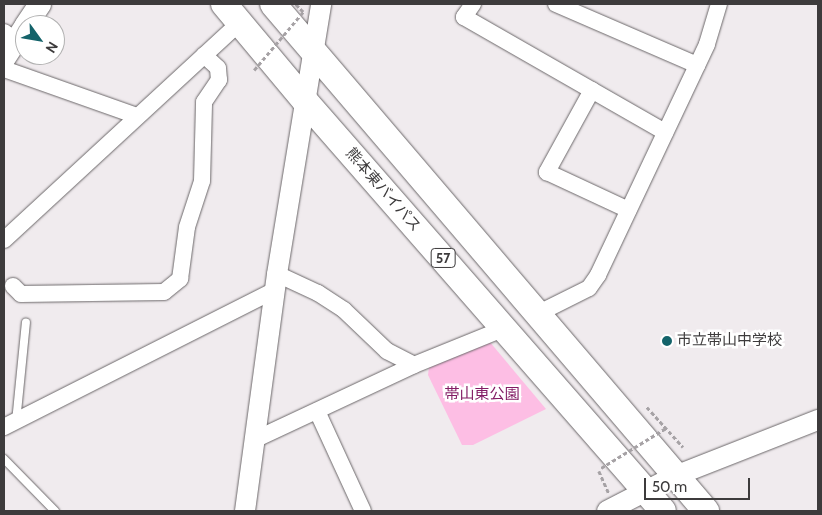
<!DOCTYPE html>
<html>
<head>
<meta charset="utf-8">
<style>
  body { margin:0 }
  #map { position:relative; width:822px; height:515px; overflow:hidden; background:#f0ebee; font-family:Cabin,"Noto Sans JP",sans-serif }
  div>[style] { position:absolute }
  .green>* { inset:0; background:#fdbee4 }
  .path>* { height:2.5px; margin-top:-1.25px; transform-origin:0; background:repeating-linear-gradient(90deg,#a6a2a5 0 4px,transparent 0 6.5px) }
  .roads { filter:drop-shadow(0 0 1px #6b6769) drop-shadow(0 0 1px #6b6769) }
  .service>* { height:8px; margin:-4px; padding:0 4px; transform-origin:4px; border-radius:4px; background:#fff }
  .minor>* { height:16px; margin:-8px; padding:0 8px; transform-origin:8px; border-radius:8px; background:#fff }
  .tertiary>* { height:20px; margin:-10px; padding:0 10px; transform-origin:10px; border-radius:10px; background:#fff }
  .secondary>* { height:22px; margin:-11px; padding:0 11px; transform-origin:11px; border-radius:11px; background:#fff }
  .trunk>* { height:26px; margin:-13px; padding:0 13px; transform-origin:13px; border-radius:13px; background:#fff }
  .path-bridge>* { height:2.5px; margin-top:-1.25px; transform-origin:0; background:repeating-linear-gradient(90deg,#a6a2a5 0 4px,transparent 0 6.5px) }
  .dots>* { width:14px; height:14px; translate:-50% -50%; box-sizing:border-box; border:2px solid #fff; border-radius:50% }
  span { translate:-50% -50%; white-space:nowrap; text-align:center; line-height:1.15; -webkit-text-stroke:5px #fff; paint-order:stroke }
  .shield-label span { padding:1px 4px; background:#fff; border:1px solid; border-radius:4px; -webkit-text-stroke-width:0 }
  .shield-label { font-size:14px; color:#3d3b3c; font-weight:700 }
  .street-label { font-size:15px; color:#3d3b3c }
  .poi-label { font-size:15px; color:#3d3b3c }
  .left { translate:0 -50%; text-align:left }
  .park-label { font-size:15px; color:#821c64 }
  .frame { position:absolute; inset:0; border:5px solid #3d3b3c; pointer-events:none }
  .north { position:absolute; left:15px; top:15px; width:50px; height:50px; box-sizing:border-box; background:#fff; border:1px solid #b1b1b1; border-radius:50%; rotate:122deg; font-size:14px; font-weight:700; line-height:20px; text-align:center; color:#3d3b3c }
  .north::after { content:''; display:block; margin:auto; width:18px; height:22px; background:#14636a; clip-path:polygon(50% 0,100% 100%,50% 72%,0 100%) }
  .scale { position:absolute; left:644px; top:478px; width:106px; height:22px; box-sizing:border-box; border:2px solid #3d3b3c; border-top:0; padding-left:6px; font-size:15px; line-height:18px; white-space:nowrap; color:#3d3b3c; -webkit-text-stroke:4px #fff; paint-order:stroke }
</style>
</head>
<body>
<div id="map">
  <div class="green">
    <i style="clip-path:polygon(489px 341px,546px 409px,473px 445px,462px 445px,428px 375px,429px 367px)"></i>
  </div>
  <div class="path">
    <i style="left:647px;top:407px;width:54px;rotate:48deg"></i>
    <i style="left:599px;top:471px;width:24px;rotate:66deg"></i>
  </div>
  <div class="roads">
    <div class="service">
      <i style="left:16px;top:422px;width:100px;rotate:-84.3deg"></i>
      <i style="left:4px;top:459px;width:73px;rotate:45.6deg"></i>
    </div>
    <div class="minor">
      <i style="left:473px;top:4px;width:16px;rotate:125deg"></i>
      <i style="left:464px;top:17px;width:232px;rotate:29.8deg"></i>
      <i style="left:556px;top:4px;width:154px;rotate:23.4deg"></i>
      <i style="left:4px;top:32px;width:15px;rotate:37deg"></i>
      <i style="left:4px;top:69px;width:141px;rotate:19.5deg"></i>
      <i style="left:592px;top:90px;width:94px;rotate:118.8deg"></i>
      <i style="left:547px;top:172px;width:90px;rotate:24.9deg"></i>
      <i style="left:4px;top:240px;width:321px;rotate:-42.7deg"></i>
      <i style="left:277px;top:274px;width:45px;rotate:24.9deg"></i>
      <i style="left:318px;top:293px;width:31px;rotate:33deg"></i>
      <i style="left:344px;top:310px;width:59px;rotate:43.6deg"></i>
      <i style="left:387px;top:351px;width:30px;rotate:27deg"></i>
      <i style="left:13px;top:286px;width:11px;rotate:45deg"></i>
      <i style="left:21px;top:294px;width:143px;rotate:-0.8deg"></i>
      <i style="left:164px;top:292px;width:21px;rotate:-39deg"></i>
      <i style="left:180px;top:279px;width:52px;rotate:-82.3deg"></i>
      <i style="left:187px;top:227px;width:48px;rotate:-71.9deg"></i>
      <i style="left:202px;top:181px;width:79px;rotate:-88.5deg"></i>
      <i style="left:204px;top:102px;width:27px;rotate:-56deg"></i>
      <i style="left:219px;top:80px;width:12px;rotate:-95deg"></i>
      <i style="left:218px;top:68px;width:19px;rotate:-137deg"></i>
      <i style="left:537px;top:314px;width:58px;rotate:-26.6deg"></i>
      <i style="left:589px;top:288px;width:16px;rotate:-55deg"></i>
      <i style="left:598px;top:275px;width:255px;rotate:-64.7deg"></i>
      <i style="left:707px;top:44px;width:42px;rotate:-73.3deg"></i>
      <i style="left:317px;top:411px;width:110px;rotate:65.3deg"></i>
      <i style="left:4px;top:427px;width:304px;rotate:-26.8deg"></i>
      <i style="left:254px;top:440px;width:177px;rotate:-25.1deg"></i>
      <i style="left:414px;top:365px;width:98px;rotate:-22.1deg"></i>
    </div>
    <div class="tertiary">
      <i style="left:245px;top:511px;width:239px;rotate:-82.3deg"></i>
      <i style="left:277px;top:274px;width:274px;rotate:-80.7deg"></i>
      <i style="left:607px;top:511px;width:76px;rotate:-27.2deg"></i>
      <i style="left:675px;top:476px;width:154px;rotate:-21.4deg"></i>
    </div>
    <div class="secondary">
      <i style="left:26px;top:25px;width:25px;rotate:-56deg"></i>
      <i style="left:4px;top:59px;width:38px;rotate:-57deg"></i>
    </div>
    <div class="trunk">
      <i style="left:224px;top:4px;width:126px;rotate:50.1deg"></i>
      <i style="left:305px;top:101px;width:544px;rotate:48.87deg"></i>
      <i style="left:273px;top:4px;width:667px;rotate:49.5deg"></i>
    </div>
  </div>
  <div class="path-bridge">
    <i style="left:254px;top:70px;width:76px;rotate:-49.8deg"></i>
    <i style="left:303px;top:12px;width:11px;rotate:-135deg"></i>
    <i style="left:601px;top:468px;width:76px;rotate:-31.6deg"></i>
  </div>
  <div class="dots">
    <i style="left:667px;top:341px;background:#14636a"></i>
  </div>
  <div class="shield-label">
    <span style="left:443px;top:258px">57</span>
  </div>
  <div class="street-label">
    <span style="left:383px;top:190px;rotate:49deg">熊本東バイパス</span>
  </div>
  <div class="poi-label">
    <span class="left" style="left:677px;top:341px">市立帯山中学校</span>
  </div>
  <div class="park-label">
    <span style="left:482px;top:395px">帯山東公園</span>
  </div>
  <div class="frame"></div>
  <div class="north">N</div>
  <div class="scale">50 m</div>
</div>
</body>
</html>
